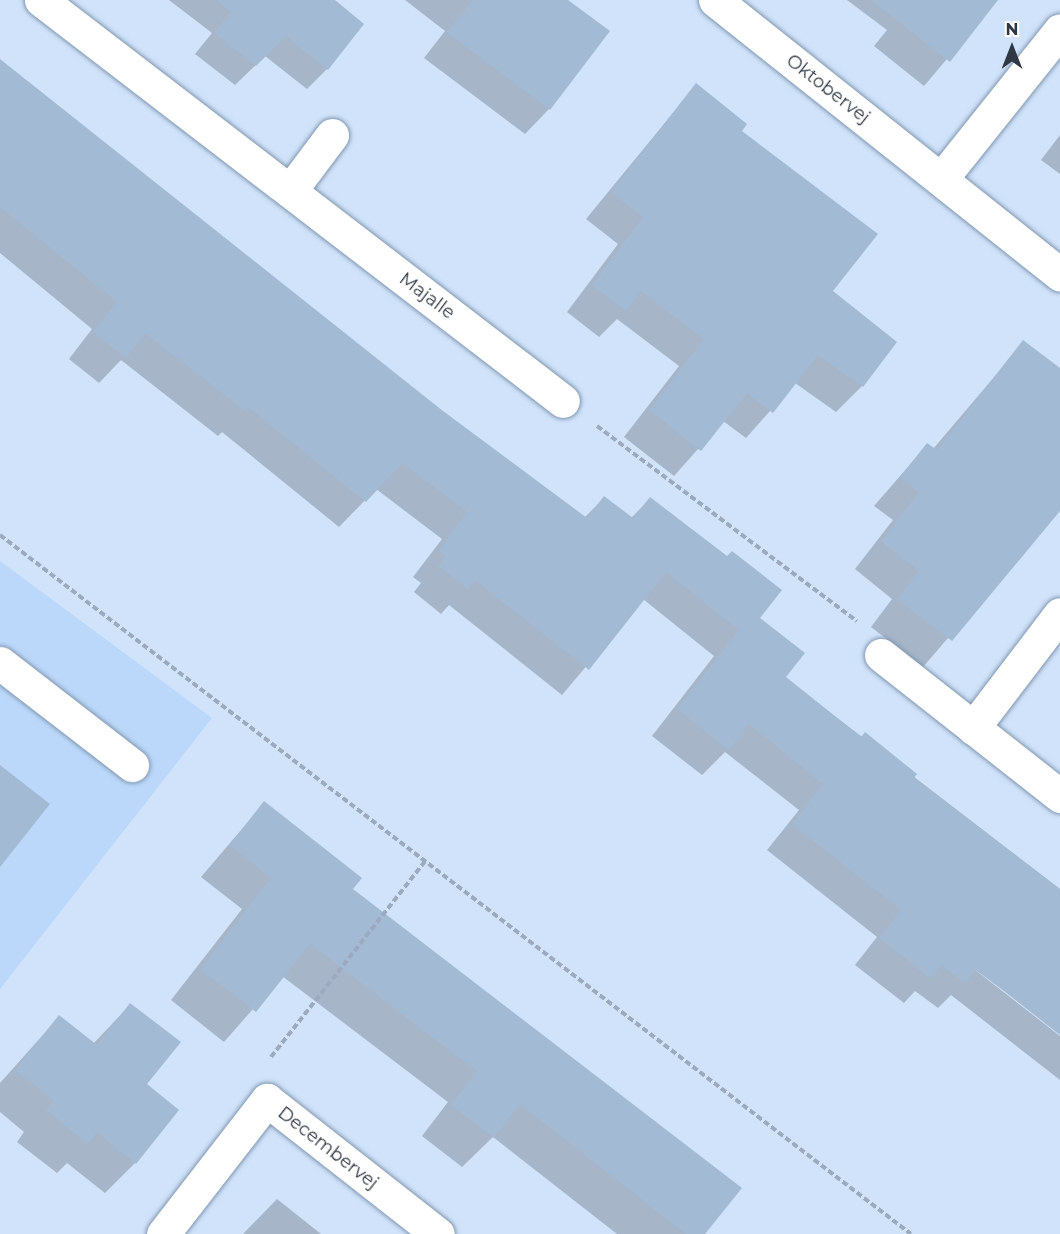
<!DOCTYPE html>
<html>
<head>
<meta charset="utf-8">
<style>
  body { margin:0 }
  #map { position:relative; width:1060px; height:1234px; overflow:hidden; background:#d0e3fa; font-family:Montserrat,sans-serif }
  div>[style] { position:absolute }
  .built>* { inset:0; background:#bbd8fa }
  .shadow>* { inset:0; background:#0003 }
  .building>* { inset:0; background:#a3bad5 }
  .path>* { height:4px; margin-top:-2px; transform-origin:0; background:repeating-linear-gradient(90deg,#9baabe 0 6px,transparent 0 9px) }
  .roads { filter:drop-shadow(0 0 2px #8197b1) drop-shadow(0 0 2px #8197b1) }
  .minor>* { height:33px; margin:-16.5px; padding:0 16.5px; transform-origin:16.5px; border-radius:16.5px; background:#fff }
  span { translate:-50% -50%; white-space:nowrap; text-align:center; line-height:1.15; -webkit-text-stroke:6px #fff; paint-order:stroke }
  .street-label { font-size:18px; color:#2f3844 }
  .north { position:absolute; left:982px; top:18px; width:60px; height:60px; -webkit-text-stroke:4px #fff; paint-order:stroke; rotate:0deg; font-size:16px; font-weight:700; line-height:24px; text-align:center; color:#2f3844 }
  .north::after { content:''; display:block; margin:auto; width:21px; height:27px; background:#2f3844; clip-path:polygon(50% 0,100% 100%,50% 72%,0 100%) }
</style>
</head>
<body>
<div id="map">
  <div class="built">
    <i style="clip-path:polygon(0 561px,212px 718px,0 989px)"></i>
  </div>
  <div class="shadow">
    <i style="clip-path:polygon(169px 0,319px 0,327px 69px,307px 89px,265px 56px,235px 85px,195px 54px,212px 33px)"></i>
    <i style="clip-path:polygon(405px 0,566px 0,549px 109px,525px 134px,424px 58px,445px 31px)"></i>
    <i style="clip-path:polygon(847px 0,997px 0,924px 86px,874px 46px,887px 30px)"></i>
    <i style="clip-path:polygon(0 61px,442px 412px,585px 517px,604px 498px,631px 518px,650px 499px,758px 618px,784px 677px,1060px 889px,1060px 1032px,969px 965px,1060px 1036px,1060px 1080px,951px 995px,938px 1008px,915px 991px,904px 1003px,855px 965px,877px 937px,767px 850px,799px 810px,725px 752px,702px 775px,652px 736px,714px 656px,643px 599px,562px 695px,449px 605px,441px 614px,414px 592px,421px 583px,413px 577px,442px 539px,376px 489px,339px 527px,222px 432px,218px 436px,121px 360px,99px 383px,69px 359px,92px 329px,0 253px)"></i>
    <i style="clip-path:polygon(696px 85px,740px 131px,831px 292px,862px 386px,836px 412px,795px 383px,746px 438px,723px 421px,674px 476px,624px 437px,679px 366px,617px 319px,599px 337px,567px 312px,618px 244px,586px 219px)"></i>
    <i style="clip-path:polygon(1060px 135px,1060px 174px,1041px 160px)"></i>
    <i style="clip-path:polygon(1024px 342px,1060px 370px,1060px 508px,923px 667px,871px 627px,892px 599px,855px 569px,893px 520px,874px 506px,927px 445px,933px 449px)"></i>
    <i style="clip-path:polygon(264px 803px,350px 890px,703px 1234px,617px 1234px,493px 1137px,462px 1167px,422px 1136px,448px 1102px,282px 976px,224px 1042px,171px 1000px,242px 909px,201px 877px)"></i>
    <i style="clip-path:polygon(130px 1005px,135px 1163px,105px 1193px,67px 1163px,57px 1173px,17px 1142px,24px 1132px,0 1112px,0 1083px,59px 1017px,93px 1044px)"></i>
    <i style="clip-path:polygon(277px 1199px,321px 1234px,243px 1234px)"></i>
  </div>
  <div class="building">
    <i style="clip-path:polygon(216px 0,335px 0,364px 24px,328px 70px,286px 36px,256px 66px,214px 33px,231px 12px)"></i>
    <i style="clip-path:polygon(473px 0,568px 0,610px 31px,550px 110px,447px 32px)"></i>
    <i style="clip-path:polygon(871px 0,998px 0,950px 62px)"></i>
    <i style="clip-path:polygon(0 59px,443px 411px,587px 518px,604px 496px,633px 518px,650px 497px,727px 556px,732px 551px,782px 590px,760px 618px,805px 653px,786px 677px,861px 737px,865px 732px,917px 774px,914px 778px,1060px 889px,1060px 1035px,976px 969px,965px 983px,941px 965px,930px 978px,879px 938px,901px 910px,792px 824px,823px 784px,749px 724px,729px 750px,677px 709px,739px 630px,666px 572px,589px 670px,475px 580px,468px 589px,438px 566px,445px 556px,438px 551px,467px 512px,402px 463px,366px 502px,248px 407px,245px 411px,145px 333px,126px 358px,93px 332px,117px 302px,0 207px)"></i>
    <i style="clip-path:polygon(696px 83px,747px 124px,742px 131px,878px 234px,833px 291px,897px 342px,863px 387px,818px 355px,773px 413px,747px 393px,701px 451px,649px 410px,704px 339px,641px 291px,626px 311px,592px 285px,643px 217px,611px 192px)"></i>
    <i style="clip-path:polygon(1023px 340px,1060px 368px,1060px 511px,952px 641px,897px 599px,919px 571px,881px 541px,919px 492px,900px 477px,927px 443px,937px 450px)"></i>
    <i style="clip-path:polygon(0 765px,50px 804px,0 867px)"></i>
    <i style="clip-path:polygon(264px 801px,362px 878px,353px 889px,742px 1188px,705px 1234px,686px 1234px,520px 1104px,494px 1138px,451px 1105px,477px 1071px,310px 944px,256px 1012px,200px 969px,271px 878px,230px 845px)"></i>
    <i style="clip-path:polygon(130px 1003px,181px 1042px,147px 1084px,179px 1110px,136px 1164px,97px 1132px,88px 1144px,46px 1110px,53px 1100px,15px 1070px,59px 1015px,97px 1045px)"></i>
  </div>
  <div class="path">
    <i style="left:597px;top:426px;width:325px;rotate:36.9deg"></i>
    <i style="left:0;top:535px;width:1148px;rotate:37.5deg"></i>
    <i style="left:271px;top:1057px;width:251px;rotate:-51.8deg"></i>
  </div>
  <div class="roads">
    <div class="minor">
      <i style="left:41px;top:0;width:658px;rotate:37.53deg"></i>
      <i style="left:715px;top:0;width:441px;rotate:38.5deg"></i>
      <i style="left:942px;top:178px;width:189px;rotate:-51.4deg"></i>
      <i style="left:290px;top:191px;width:70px;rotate:-53.1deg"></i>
      <i style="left:881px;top:655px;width:228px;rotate:38.2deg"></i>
      <i style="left:0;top:663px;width:167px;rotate:37.7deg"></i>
      <i style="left:973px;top:728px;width:143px;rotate:-52.7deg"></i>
      <i style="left:163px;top:1234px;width:170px;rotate:-52.2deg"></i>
      <i style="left:267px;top:1100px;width:217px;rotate:38.1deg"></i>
    </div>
  </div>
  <div class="street-label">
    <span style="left:828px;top:89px;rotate:38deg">Oktobervej</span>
    <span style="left:427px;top:296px;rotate:37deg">Majalle</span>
    <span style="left:328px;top:1148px;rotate:38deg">Decembervej</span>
  </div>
  <div class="north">N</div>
</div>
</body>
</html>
